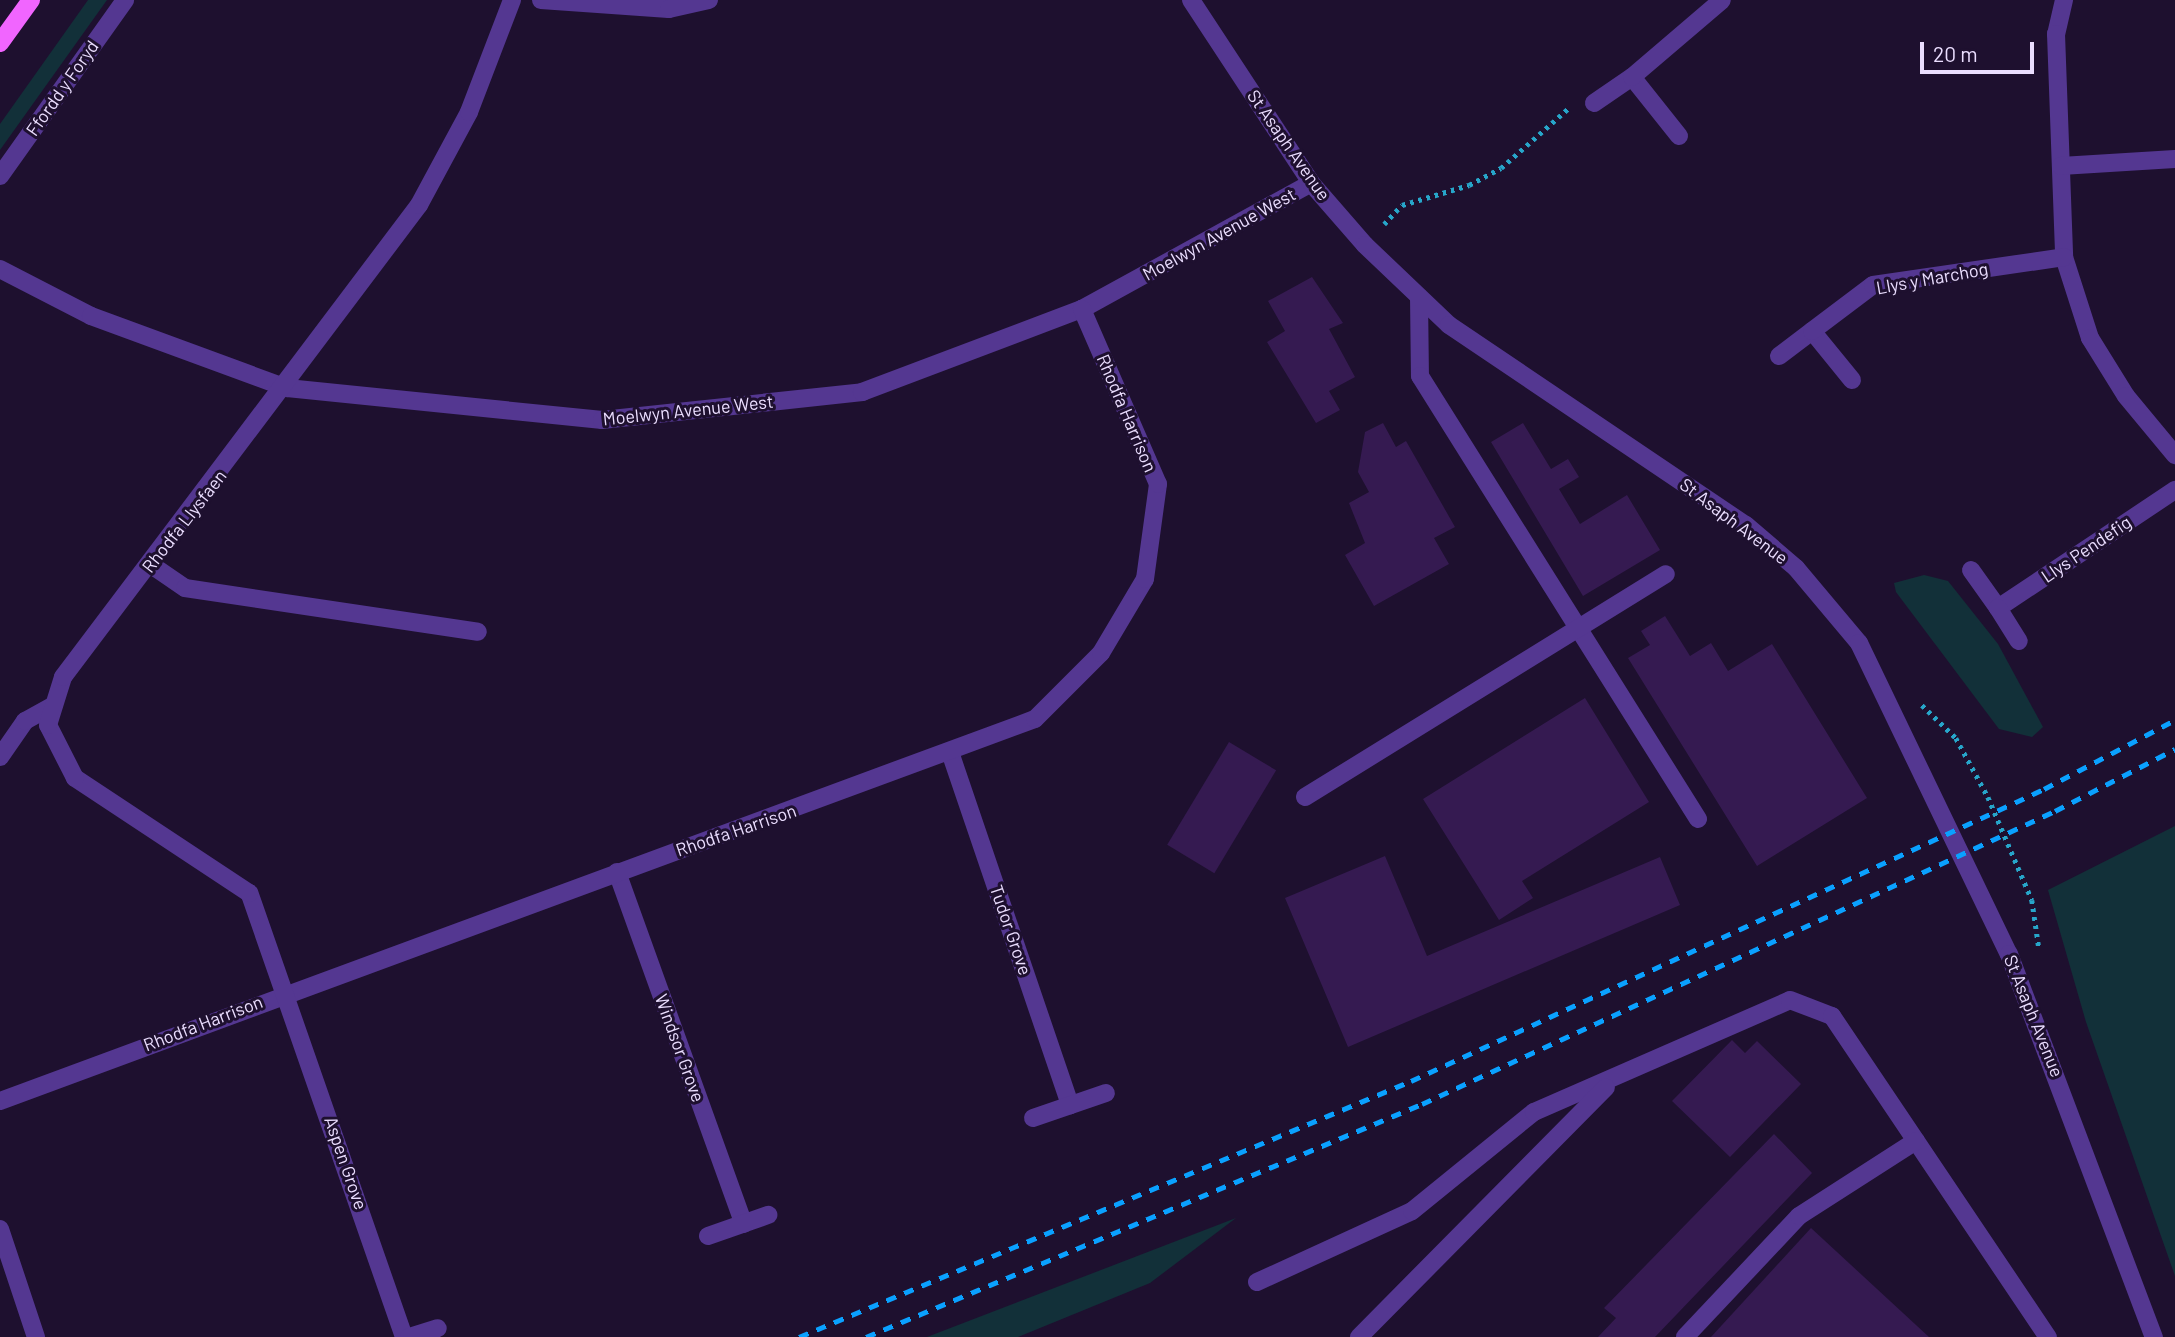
<!DOCTYPE html>
<html>
<head>
<meta charset="utf-8">
<style>
  body { margin:0 }
  #map { position:relative; width:2175px; height:1337px; overflow:hidden; background:#1e102f; font-family:Barlow,sans-serif }
  div>[style] { position:absolute }
  .green>* { inset:0; background:#123039 }
  .building>* { inset:0; background:#351a51; transform-origin:0 0 }
  .path>* { height:4.5px; margin-top:-2.25px; transform-origin:0; background:repeating-linear-gradient(90deg,#27a6ca 0 3.5px,transparent 0 8.5px) }
  .service>* { height:18px; margin:-9px; padding:0 9px; transform-origin:9px; border-radius:9px; background:#543791 }
  .minor>* { height:18px; margin:-9px; padding:0 9px; transform-origin:9px; border-radius:9px; background:#543791 }
  .tertiary>* { height:18px; margin:-9px; padding:0 9px; transform-origin:9px; border-radius:9px; background:#543791 }
  .primary>* { height:18px; margin:-9px; padding:0 9px; transform-origin:9px; border-radius:9px; background:#f165ff }
  .rail>* { height:5px; margin-top:-2.5px; transform-origin:0; background:repeating-linear-gradient(90deg,#0aa1ff 0 10px,transparent 0 19px) }
  span { translate:-50% -50%; white-space:nowrap; text-align:center; line-height:1.15; -webkit-text-stroke:6px #1e102f; paint-order:stroke }
  .street-label { font-size:18px; color:#ebdeff }
  .scale { position:absolute; left:1920px; top:42px; width:114px; height:32px; box-sizing:border-box; border:4px solid #ebdeff; border-top:0; padding-left:9px; font-size:21px; line-height:24px; white-space:nowrap; color:#ebdeff; -webkit-text-stroke:5px #1e102f; paint-order:stroke }
</style>
</head>
<body>
<div id="map">
  <div class="green">
    <i style="clip-path:polygon(88px 0,107px 0,0 150px,0 124px)"></i>
    <i style="clip-path:polygon(1924px 575px,1948px 581px,1998px 644px,2043px 727px,2032px 737px,1999px 729px,1896px 592px,1894px 583px)"></i>
    <i style="clip-path:polygon(2175px 826px,2175px 1276px,2086px 1022px,2048px 890px)"></i>
    <i style="clip-path:polygon(1236px 1218px,1150px 1283px,1018px 1337px,927px 1337px)"></i>
  </div>
  <div class="building">
    <i style="clip-path:polygon(1312px 277px,1343px 323px,1329px 329px,1355px 377px,1329px 391px,1340px 410px,1316px 423px,1267px 342px,1285px 331px,1268px 301px)"></i>
    <i style="clip-path:polygon(1383px 423px,1396px 447px,1406px 441px,1455px 527px,1434px 538px,1449px 564px,1374px 606px,1345px 555px,1365px 543px,1349px 503px,1369px 492px,1358px 472px,1365px 432px)"></i>
    <i style="clip-path:polygon(1523px 423px,1551px 469px,1568px 459px,1579px 477px,1559px 489px,1580px 524px,1627px 495px,1660px 550px,1583px 596px,1491px 442px)"></i>
    <i style="clip-path:polygon(1665px 616px,1690px 656px,1711px 643px,1728px 671px,1772px 644px,1867px 798px,1757px 866px,1628px 658px,1650px 645px,1641px 631px)"></i>
    <i style="clip-path:polygon(1585px 698px,1649px 802px,1522px 881px,1533px 898px,1499px 920px,1423px 799px)"></i>
    <i style="left:1229px;top:742px;width:55px;height:120px;rotate:31deg"></i>
    <i style="clip-path:polygon(1385px 856px,1427px 956px,1660px 857px,1680px 905px,1348px 1047px,1285px 898px)"></i>
    <i style="clip-path:polygon(1732px 1040px,1745px 1053px,1757px 1041px,1801px 1084px,1730px 1157px,1672px 1101px)"></i>
    <i style="clip-path:polygon(1774px 1134px,1812px 1173px,1655px 1337px,1598px 1337px,1616px 1318px,1604px 1308px)"></i>
    <i style="clip-path:polygon(1811px 1228px,1929px 1337px,1711px 1337px)"></i>
  </div>
  <div class="path">
    <i style="left:1384px;top:224px;width:26px;rotate:-47deg"></i>
    <i style="left:1402px;top:205px;width:70px;rotate:-16.6deg"></i>
    <i style="left:1469px;top:185px;width:36px;rotate:-28deg"></i>
    <i style="left:1501px;top:168px;width:92px;rotate:-41.5deg"></i>
    <i style="left:1922px;top:705px;width:47px;rotate:44.1deg"></i>
    <i style="left:1956px;top:738px;width:67px;rotate:61.5deg"></i>
    <i style="left:1988px;top:797px;width:112px;rotate:66.9deg"></i>
    <i style="left:2032px;top:900px;width:49px;rotate:81.7deg"></i>
  </div>
  <div class="service">
    <i style="left:1419px;top:297px;width:79px;rotate:89.3deg"></i>
    <i style="left:1420px;top:376px;width:523px;rotate:57.89deg"></i>
    <i style="left:150px;top:564px;width:42px;rotate:34.4deg"></i>
    <i style="left:185px;top:588px;width:296px;rotate:8.5deg"></i>
    <i style="left:0;top:757px;width:44px;rotate:-55.2deg"></i>
    <i style="left:25px;top:721px;width:33px;rotate:-29deg"></i>
    <i style="left:1305px;top:797px;width:424px;rotate:-31.7deg"></i>
    <i style="left:1257px;top:1282px;width:170px;rotate:-24.6deg"></i>
    <i style="left:1412px;top:1211px;width:157px;rotate:-39.1deg"></i>
    <i style="left:1534px;top:1112px;width:279px;rotate:-23.6deg"></i>
    <i style="left:1790px;top:1000px;width:45px;rotate:20.9deg"></i>
    <i style="left:1832px;top:1016px;width:387px;rotate:56.1deg"></i>
    <i style="left:1359px;top:1337px;width:351px;rotate:-45.3deg"></i>
    <i style="left:1685px;top:1337px;width:166px;rotate:-46.7deg"></i>
    <i style="left:1799px;top:1216px;width:139px;rotate:-32.7deg"></i>
  </div>
  <div class="minor">
    <i style="left:541px;top:0;width:128px;rotate:4deg"></i>
    <i style="left:669px;top:9px;width:41px;rotate:-12.7deg"></i>
    <i style="left:2064px;top:0;width:35px;rotate:103deg"></i>
    <i style="left:2056px;top:34px;width:223px;rotate:87.9deg"></i>
    <i style="left:2064px;top:257px;width:85px;rotate:72.2deg"></i>
    <i style="left:2090px;top:338px;width:68px;rotate:58.2deg"></i>
    <i style="left:2126px;top:396px;width:77px;rotate:50.3deg"></i>
    <i style="left:1594px;top:103px;width:46px;rotate:-34.4deg"></i>
    <i style="left:1679px;top:136px;width:75px;rotate:-128.5deg"></i>
    <i style="left:1632px;top:77px;width:118px;rotate:-40.5deg"></i>
    <i style="left:2061px;top:166px;width:114px;rotate:-3.5deg"></i>
    <i style="left:0;top:176px;width:216px;rotate:-54.6deg"></i>
    <i style="left:0;top:269px;width:102px;rotate:27.3deg"></i>
    <i style="left:91px;top:316px;width:209px;rotate:20.2deg"></i>
    <i style="left:287px;top:388px;width:317px;rotate:5.8deg"></i>
    <i style="left:602px;top:420px;width:262px;rotate:-6.1deg"></i>
    <i style="left:862px;top:392px;width:235px;rotate:-20.7deg"></i>
    <i style="left:1082px;top:309px;width:261px;rotate:-28.8deg"></i>
    <i style="left:1779px;top:356px;width:41px;rotate:-37.1deg"></i>
    <i style="left:1852px;top:380px;width:63px;rotate:-129.2deg"></i>
    <i style="left:1812px;top:331px;width:76px;rotate:-37deg"></i>
    <i style="left:1873px;top:285px;width:193px;rotate:-8.3deg"></i>
    <i style="left:1971px;top:570px;width:47px;rotate:54.6deg"></i>
    <i style="left:1998px;top:608px;width:213px;rotate:-33.7deg"></i>
    <i style="left:1998px;top:608px;width:39px;rotate:58deg"></i>
    <i style="left:951px;top:755px;width:370px;rotate:71.2deg"></i>
    <i style="left:617px;top:872px;width:374px;rotate:70.2deg"></i>
    <i style="left:0;top:1101px;width:1103px;rotate:-20.26deg"></i>
    <i style="left:1035px;top:719px;width:93px;rotate:-45deg"></i>
    <i style="left:1101px;top:653px;width:86px;rotate:-59.3deg"></i>
    <i style="left:1145px;top:579px;width:96px;rotate:-82.2deg"></i>
    <i style="left:1158px;top:484px;width:191px;rotate:-113.5deg"></i>
    <i style="left:1033px;top:1118px;width:77px;rotate:-18.9deg"></i>
    <i style="left:0;top:1229px;width:114px;rotate:71.6deg"></i>
    <i style="left:708px;top:1236px;width:64px;rotate:-19.3deg"></i>
    <i style="left:404px;top:1337px;width:470px;rotate:-109.2deg"></i>
    <i style="left:249px;top:893px;width:209px;rotate:-146.5deg"></i>
    <i style="left:75px;top:778px;width:59px;rotate:-117deg"></i>
    <i style="left:48px;top:725px;width:50px;rotate:-72.6deg"></i>
    <i style="left:63px;top:677px;width:591px;rotate:-52.98deg"></i>
    <i style="left:419px;top:205px;width:106px;rotate:-61.7deg"></i>
    <i style="left:469px;top:112px;width:120px;rotate:-69deg"></i>
    <i style="left:409px;top:1337px;width:30px;rotate:-17deg"></i>
  </div>
  <div class="tertiary">
    <i style="left:1191px;top:0;width:219px;rotate:56.7deg"></i>
    <i style="left:1311px;top:183px;width:82px;rotate:48.9deg"></i>
    <i style="left:1365px;top:245px;width:116px;rotate:43.6deg"></i>
    <i style="left:1449px;top:325px;width:358px;rotate:34deg"></i>
    <i style="left:1746px;top:525px;width:66px;rotate:40.7deg"></i>
    <i style="left:1796px;top:568px;width:98px;rotate:50deg"></i>
    <i style="left:1859px;top:643px;width:345px;rotate:64.3deg"></i>
    <i style="left:2009px;top:954px;width:410px;rotate:69.3deg"></i>
  </div>
  <div class="primary">
    <i style="left:0;top:43px;width:53px;rotate:-54.2deg"></i>
  </div>
  <div class="rail">
    <i style="left:799px;top:1337px;width:663px;rotate:-22.7deg"></i>
    <i style="left:1411px;top:1081px;width:697px;rotate:-24.76deg"></i>
    <i style="left:2044px;top:789px;width:148px;rotate:-27.8deg"></i>
    <i style="left:866px;top:1337px;width:603px;rotate:-22.74deg"></i>
    <i style="left:1422px;top:1104px;width:698px;rotate:-24.84deg"></i>
    <i style="left:2055px;top:811px;width:135px;rotate:-27.3deg"></i>
  </div>
  <div class="street-label">
    <span style="left:62px;top:88px;rotate:-55deg">Ffordd y Foryd</span>
    <span style="left:1289px;top:145px;rotate:55deg">St Asaph Avenue</span>
    <span style="left:1219px;top:234px;rotate:-29deg">Moelwyn Avenue West</span>
    <span style="left:1932px;top:278px;rotate:-10deg">Llys y Marchog</span>
    <span style="left:688px;top:410px;rotate:-6deg">Moelwyn Avenue West</span>
    <span style="left:1127px;top:413px;rotate:67deg">Rhodfa Harrison</span>
    <span style="left:184px;top:521px;rotate:-52deg">Rhodfa Llysfaen</span>
    <span style="left:1734px;top:521px;rotate:37deg">St Asaph Avenue</span>
    <span style="left:2086px;top:549px;rotate:-34deg">Llys Pendefig</span>
    <span style="left:736px;top:830px;rotate:-19deg">Rhodfa Harrison</span>
    <span style="left:1011px;top:930px;rotate:71deg">Tudor Grove</span>
    <span style="left:2034px;top:1016px;rotate:68deg">St Asaph Avenue</span>
    <span style="left:203px;top:1023px;rotate:-21deg">Rhodfa Harrison</span>
    <span style="left:680px;top:1048px;rotate:70deg">Windsor Grove</span>
    <span style="left:346px;top:1163px;rotate:71deg">Aspen Grove</span>
  </div>
  <div class="scale">20 m</div>
</div>
</body>
</html>
